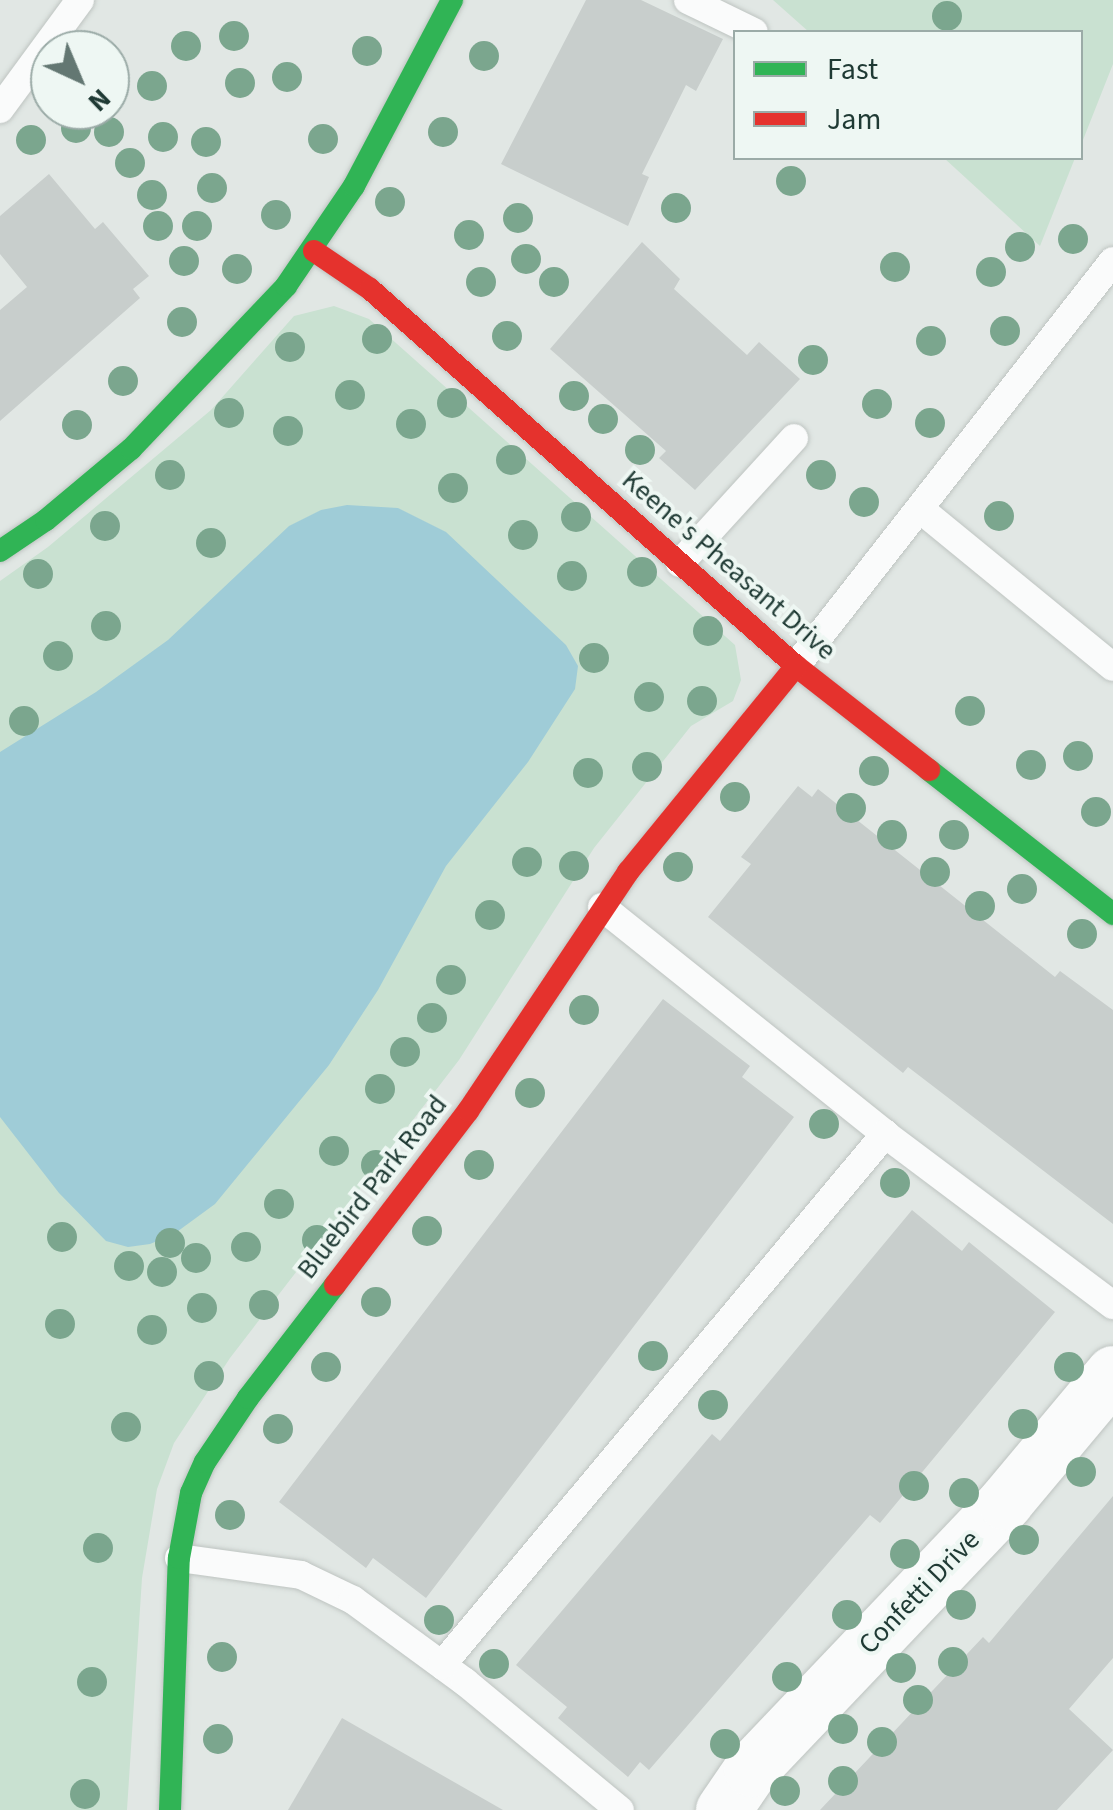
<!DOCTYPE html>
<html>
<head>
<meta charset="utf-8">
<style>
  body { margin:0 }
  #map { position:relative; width:1113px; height:1810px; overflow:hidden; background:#e1e7e4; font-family:"Source Sans 3",sans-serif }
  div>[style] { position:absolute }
  .green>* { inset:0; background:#c9e1d1 }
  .water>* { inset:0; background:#9fccd7 }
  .building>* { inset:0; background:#c8cecc }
  .roads { filter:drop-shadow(0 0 2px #bec4c1) drop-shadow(0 0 2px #bec4c1) }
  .lane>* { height:28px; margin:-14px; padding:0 14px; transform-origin:14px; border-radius:14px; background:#fafbfb }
  .street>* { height:55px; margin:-27.5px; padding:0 27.5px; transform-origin:27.5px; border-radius:27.5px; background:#fafbfb }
  .fast>* { height:22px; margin:-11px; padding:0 11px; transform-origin:11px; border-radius:11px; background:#30b455 }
  .jam>* { height:22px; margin:-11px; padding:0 11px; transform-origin:11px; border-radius:11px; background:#e5322d }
  .trees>* { width:30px; height:30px; margin:-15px; border-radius:50%; background:#7ba68e }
  span { translate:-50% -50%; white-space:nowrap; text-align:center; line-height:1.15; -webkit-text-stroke:8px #eef7f3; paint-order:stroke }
  .street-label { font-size:28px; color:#1f3a34 }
  .legend { position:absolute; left:733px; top:30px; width:350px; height:130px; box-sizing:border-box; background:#eef7f3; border:2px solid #9baba7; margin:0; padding:12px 18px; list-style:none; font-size:30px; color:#1f3a34 }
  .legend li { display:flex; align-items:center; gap:20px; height:50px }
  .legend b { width:50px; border:2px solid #9baba7 }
  .north { position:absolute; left:30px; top:30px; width:100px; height:100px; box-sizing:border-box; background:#eef7f3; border:2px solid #9baba7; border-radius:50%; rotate:136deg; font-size:28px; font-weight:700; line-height:40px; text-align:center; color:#1f3a34 }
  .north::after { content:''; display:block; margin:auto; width:35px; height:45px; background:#637772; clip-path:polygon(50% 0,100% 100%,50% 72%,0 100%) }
</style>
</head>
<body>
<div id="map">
  <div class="green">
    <i style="clip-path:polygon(773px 0,1113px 0,1113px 64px,1081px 145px,1080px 32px,809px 32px)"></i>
    <i style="clip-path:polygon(944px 158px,1075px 158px,1040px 246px)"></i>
    <i style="clip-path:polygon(334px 306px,369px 319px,735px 645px,741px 680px,733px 701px,691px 726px,594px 848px,459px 1060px,230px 1358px,174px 1443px,157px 1489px,142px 1578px,127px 1810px,0 1810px,0 581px,48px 547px,211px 410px,294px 316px)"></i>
  </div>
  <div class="water">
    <i style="clip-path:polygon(347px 505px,398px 508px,446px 532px,566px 645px,578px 666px,575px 689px,528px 762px,446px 866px,378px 990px,329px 1065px,215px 1204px,174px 1234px,150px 1244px,128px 1247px,106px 1241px,59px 1193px,0 1117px,0 752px,96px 692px,168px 640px,289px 526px,321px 510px)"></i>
  </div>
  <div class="building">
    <i style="clip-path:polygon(586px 0,641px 0,723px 39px,696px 91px,686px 85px,642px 174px,649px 177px,628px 226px,501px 164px)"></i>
    <i style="clip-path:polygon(49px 174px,95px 229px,103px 222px,149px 276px,133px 289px,140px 298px,0 421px,0 310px,27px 287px,0 254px,0 216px)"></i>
    <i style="clip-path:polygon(642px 242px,680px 279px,674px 289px,747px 355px,759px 342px,800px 379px,695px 490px,659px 458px,666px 451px,550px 349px)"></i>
    <i style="clip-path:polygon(798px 786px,812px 797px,818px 789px,1055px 977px,1060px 971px,1113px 1010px,1113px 1224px,908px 1067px,903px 1073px,708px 917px,751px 864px,741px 857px)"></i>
    <i style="clip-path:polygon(663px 999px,750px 1066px,742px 1077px,794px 1117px,426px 1598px,373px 1558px,366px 1568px,279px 1502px)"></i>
    <i style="clip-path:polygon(912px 1210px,962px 1251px,969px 1242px,1055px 1312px,880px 1523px,870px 1515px,649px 1770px,640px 1762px,628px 1777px,558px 1718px,567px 1707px,516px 1665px,712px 1434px,720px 1441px)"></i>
    <i style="clip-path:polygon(1113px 1496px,1113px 1658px,1069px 1709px,1113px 1750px,1057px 1810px,820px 1810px,983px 1637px,989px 1643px)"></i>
    <i style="clip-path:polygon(342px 1718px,503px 1810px,288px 1810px)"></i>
  </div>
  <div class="roads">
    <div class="lane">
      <i style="left:688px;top:0;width:73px;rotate:25.9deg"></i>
      <i style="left:0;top:109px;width:135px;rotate:-53.7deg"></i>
      <i style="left:920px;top:509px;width:249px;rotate:39.3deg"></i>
      <i style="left:680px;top:563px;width:169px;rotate:-47.6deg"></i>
      <i style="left:796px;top:666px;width:514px;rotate:-51.95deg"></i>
      <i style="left:602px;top:907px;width:363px;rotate:38.7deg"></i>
      <i style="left:885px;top:1134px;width:285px;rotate:36.9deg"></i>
      <i style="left:179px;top:1558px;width:123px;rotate:7.9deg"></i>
      <i style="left:301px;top:1575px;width:58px;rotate:25.7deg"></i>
      <i style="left:353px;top:1600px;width:139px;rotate:36.2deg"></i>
      <i style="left:465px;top:1682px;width:201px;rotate:39.6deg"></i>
      <i style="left:442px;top:1665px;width:692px;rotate:-50.16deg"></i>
    </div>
    <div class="street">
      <i style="left:723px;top:1810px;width:50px;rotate:-55.7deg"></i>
      <i style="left:751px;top:1769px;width:369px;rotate:-46.4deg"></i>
      <i style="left:1005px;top:1502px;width:168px;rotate:-50.1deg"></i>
    </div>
    <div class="fast">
      <i style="left:0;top:551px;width:55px;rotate:-34deg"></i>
      <i style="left:46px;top:520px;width:111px;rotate:-39.9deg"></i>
      <i style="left:131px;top:449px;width:225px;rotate:-46.4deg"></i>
      <i style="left:286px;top:286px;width:121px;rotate:-55.8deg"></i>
      <i style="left:354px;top:186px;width:210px;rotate:-62.2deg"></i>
      <i style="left:929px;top:770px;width:234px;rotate:38deg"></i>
      <i style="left:170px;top:1810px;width:252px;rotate:-88deg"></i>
      <i style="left:179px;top:1558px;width:66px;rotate:-79.5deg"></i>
      <i style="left:191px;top:1493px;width:34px;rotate:-66deg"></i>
      <i style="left:205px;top:1462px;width:77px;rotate:-56.1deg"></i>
      <i style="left:248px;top:1398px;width:143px;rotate:-52.4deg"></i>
    </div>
    <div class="jam">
      <i style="left:314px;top:251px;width:68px;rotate:34.2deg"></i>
      <i style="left:370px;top:289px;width:569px;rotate:41.51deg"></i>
      <i style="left:796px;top:666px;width:169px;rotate:38deg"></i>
      <i style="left:335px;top:1285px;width:219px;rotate:-52.6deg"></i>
      <i style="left:468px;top:1111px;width:288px;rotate:-56.2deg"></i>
      <i style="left:628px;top:872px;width:266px;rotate:-50.8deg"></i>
    </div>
  </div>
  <div class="trees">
    <i style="left:947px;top:16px"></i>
    <i style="left:234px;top:36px"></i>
    <i style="left:186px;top:46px"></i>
    <i style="left:367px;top:51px"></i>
    <i style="left:484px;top:56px"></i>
    <i style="left:287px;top:77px"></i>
    <i style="left:240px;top:83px"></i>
    <i style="left:152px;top:86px"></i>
    <i style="left:76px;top:128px"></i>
    <i style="left:109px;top:132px"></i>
    <i style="left:443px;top:132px"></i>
    <i style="left:163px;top:137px"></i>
    <i style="left:323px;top:139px"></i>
    <i style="left:31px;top:140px"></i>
    <i style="left:206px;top:142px"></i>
    <i style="left:130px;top:163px"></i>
    <i style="left:791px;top:181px"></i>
    <i style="left:212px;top:188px"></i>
    <i style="left:152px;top:195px"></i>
    <i style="left:390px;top:202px"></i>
    <i style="left:676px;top:208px"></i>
    <i style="left:276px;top:215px"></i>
    <i style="left:518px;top:218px"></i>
    <i style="left:158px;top:226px"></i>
    <i style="left:197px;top:226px"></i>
    <i style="left:469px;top:235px"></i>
    <i style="left:1073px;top:239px"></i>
    <i style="left:1020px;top:247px"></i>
    <i style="left:526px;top:259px"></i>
    <i style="left:184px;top:261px"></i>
    <i style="left:895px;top:267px"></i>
    <i style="left:237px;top:269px"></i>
    <i style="left:991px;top:272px"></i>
    <i style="left:481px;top:282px"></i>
    <i style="left:554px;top:282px"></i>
    <i style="left:182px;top:322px"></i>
    <i style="left:1005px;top:331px"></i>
    <i style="left:507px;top:336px"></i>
    <i style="left:377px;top:339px"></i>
    <i style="left:931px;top:341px"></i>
    <i style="left:290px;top:347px"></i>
    <i style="left:813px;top:360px"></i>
    <i style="left:123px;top:381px"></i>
    <i style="left:350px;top:395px"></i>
    <i style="left:574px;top:396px"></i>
    <i style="left:452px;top:403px"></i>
    <i style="left:877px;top:404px"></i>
    <i style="left:229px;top:413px"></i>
    <i style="left:603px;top:419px"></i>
    <i style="left:930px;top:423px"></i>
    <i style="left:411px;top:424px"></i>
    <i style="left:77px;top:425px"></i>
    <i style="left:288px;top:431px"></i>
    <i style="left:640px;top:450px"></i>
    <i style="left:511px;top:460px"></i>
    <i style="left:170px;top:475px"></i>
    <i style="left:821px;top:475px"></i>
    <i style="left:453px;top:488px"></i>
    <i style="left:864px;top:502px"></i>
    <i style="left:999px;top:516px"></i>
    <i style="left:576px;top:517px"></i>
    <i style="left:105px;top:526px"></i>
    <i style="left:523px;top:535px"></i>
    <i style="left:211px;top:543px"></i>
    <i style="left:642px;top:572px"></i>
    <i style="left:38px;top:574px"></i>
    <i style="left:572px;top:576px"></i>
    <i style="left:106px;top:626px"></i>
    <i style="left:708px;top:631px"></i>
    <i style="left:58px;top:656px"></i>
    <i style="left:594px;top:658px"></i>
    <i style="left:649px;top:697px"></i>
    <i style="left:702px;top:701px"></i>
    <i style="left:970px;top:711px"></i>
    <i style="left:24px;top:721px"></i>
    <i style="left:1078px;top:756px"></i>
    <i style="left:1031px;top:765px"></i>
    <i style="left:647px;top:767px"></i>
    <i style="left:874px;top:771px"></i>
    <i style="left:588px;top:773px"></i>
    <i style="left:735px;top:797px"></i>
    <i style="left:851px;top:808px"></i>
    <i style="left:1096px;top:812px"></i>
    <i style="left:892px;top:835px"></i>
    <i style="left:954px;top:835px"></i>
    <i style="left:527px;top:862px"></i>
    <i style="left:574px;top:866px"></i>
    <i style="left:678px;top:867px"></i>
    <i style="left:935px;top:872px"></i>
    <i style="left:1022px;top:889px"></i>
    <i style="left:980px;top:906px"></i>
    <i style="left:490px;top:915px"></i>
    <i style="left:1082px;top:934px"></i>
    <i style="left:451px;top:980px"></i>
    <i style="left:584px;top:1010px"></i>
    <i style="left:432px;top:1018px"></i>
    <i style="left:405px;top:1052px"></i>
    <i style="left:380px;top:1089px"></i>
    <i style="left:530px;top:1093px"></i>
    <i style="left:824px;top:1124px"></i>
    <i style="left:334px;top:1151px"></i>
    <i style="left:376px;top:1165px"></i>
    <i style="left:479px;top:1165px"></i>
    <i style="left:895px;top:1183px"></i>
    <i style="left:279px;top:1204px"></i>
    <i style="left:427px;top:1231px"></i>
    <i style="left:62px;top:1237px"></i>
    <i style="left:317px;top:1240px"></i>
    <i style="left:170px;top:1243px"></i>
    <i style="left:246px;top:1247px"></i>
    <i style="left:196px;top:1258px"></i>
    <i style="left:129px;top:1266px"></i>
    <i style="left:162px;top:1272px"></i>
    <i style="left:376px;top:1302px"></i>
    <i style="left:264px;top:1305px"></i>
    <i style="left:202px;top:1308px"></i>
    <i style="left:60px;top:1324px"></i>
    <i style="left:152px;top:1330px"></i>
    <i style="left:653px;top:1356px"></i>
    <i style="left:326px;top:1367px"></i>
    <i style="left:1069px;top:1367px"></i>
    <i style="left:209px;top:1376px"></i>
    <i style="left:713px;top:1405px"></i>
    <i style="left:1023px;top:1424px"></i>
    <i style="left:126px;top:1427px"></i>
    <i style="left:278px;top:1429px"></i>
    <i style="left:1081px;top:1472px"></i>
    <i style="left:914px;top:1486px"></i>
    <i style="left:964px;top:1493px"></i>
    <i style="left:230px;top:1515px"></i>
    <i style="left:1024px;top:1540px"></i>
    <i style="left:98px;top:1548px"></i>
    <i style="left:905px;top:1554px"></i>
    <i style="left:961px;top:1605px"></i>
    <i style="left:847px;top:1615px"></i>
    <i style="left:439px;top:1620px"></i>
    <i style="left:222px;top:1657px"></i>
    <i style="left:953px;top:1662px"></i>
    <i style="left:494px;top:1664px"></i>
    <i style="left:901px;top:1668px"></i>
    <i style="left:787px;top:1677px"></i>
    <i style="left:92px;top:1682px"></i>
    <i style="left:918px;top:1700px"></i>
    <i style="left:843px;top:1729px"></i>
    <i style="left:218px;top:1739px"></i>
    <i style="left:882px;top:1742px"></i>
    <i style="left:725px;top:1744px"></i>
    <i style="left:843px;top:1781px"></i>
    <i style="left:785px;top:1791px"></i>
    <i style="left:85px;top:1794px"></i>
  </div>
  <div class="street-label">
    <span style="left:729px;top:565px;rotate:41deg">Keene's Pheasant Drive</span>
    <span style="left:372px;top:1187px;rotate:-52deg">Bluebird Park Road</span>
    <span style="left:919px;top:1592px;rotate:-46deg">Confetti Drive</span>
  </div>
  <ul class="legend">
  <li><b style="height:12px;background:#30b455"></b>Fast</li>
  <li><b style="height:12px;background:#e5322d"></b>Jam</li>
  </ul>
  <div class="north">N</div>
</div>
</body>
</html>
